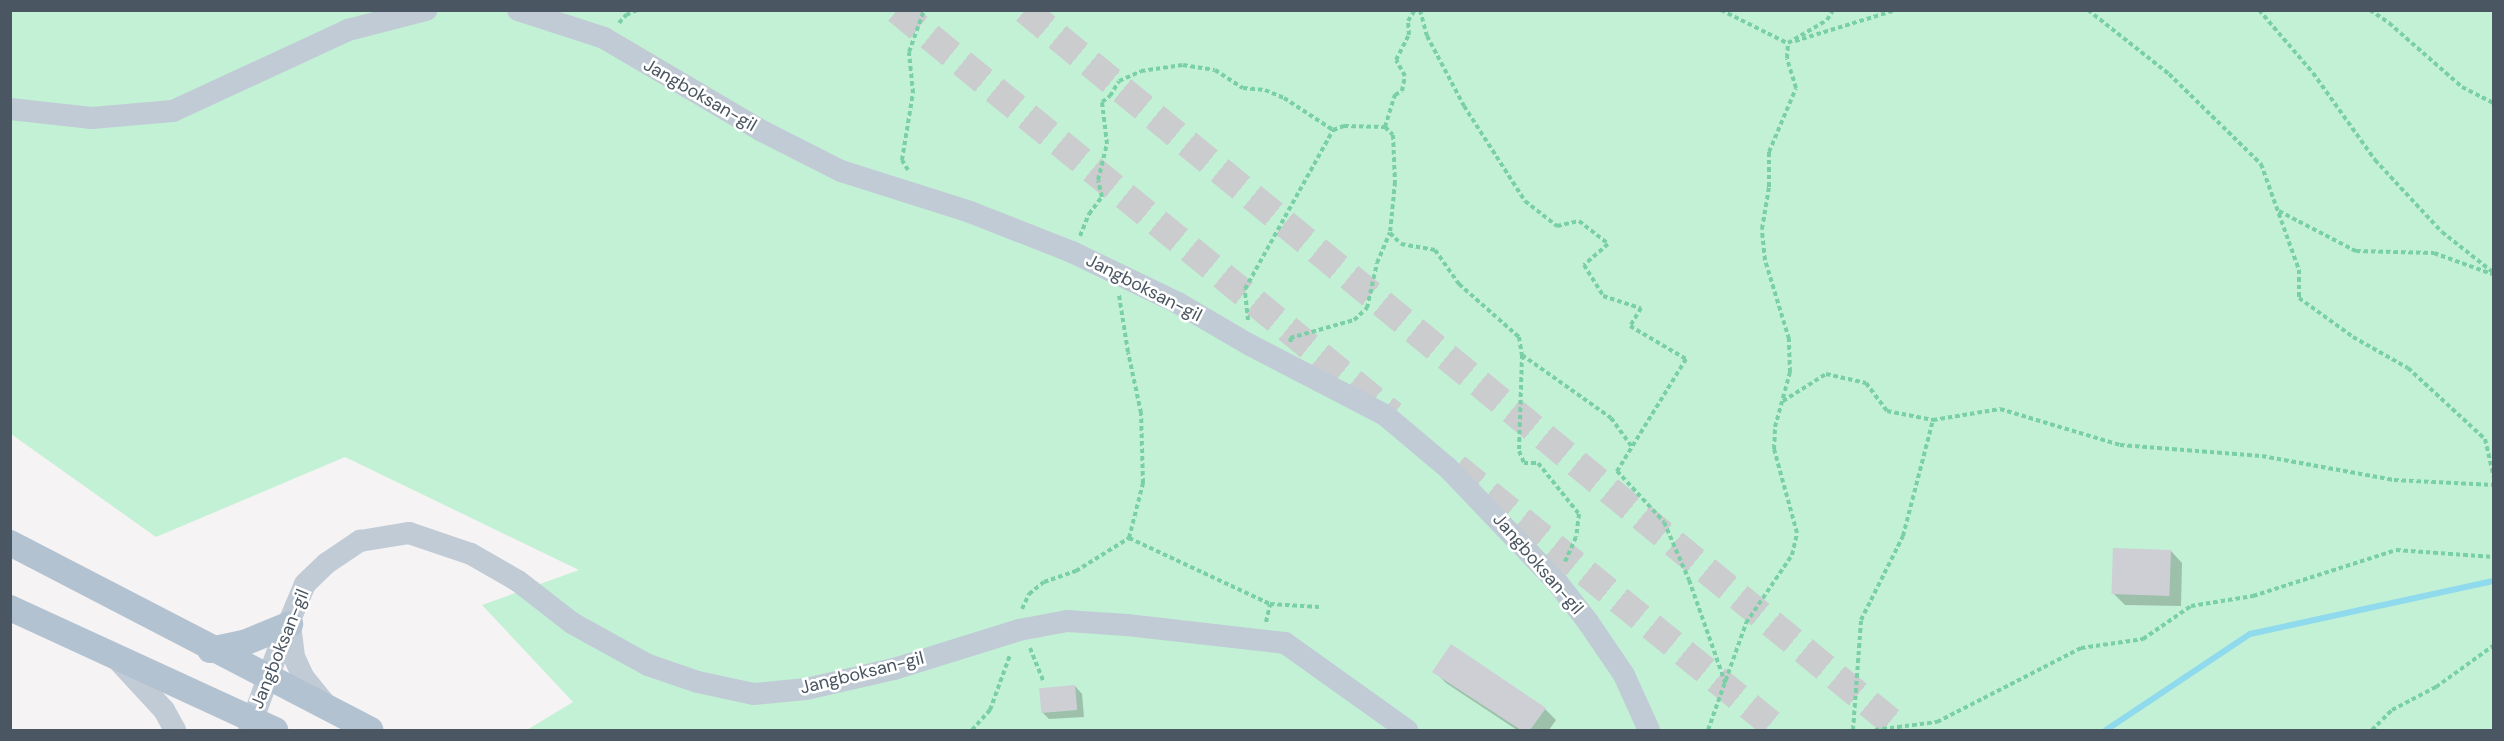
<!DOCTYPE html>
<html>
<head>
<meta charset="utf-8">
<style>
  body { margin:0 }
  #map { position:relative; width:2504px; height:741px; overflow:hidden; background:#f5f3f3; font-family:"DM Sans",sans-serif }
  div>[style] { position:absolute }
  .green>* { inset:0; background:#c3f1d5 }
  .shadow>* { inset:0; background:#0003 }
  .stream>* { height:6px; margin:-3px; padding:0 3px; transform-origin:3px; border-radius:3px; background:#90daee }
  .building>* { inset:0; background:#cdcfd5; transform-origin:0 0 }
  .highway-tunnel>* { height:28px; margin-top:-14px; transform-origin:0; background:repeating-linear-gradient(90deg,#caccce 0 28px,transparent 0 42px) }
  .path>* { height:4px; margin-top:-2px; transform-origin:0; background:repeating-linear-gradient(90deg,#7ad0a6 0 4.5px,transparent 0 7.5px) }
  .secondary>* { height:22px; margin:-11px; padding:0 11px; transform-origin:11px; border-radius:11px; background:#c1cbd6 }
  .primary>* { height:26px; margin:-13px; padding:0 13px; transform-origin:13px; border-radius:13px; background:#b3c2d1 }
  span { translate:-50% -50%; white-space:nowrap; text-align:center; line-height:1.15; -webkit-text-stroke:5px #fff; paint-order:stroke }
  .street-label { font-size:18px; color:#4a5661 }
  .frame { position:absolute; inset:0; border:12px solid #4a5661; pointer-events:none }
</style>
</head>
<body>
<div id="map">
  <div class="green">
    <i style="clip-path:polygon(11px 11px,2493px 11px,2493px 730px,527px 730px,573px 702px,482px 605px,579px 570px,345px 457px,156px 537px,11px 434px)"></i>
  </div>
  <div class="shadow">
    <i style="clip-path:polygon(2171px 551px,2182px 563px,2181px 606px,2125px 605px,2113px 593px)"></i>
    <i style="clip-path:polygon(1434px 671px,1545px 709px,1556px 720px,1549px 730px,1517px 730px,1446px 683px)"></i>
    <i style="clip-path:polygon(1075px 686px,1082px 694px,1084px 717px,1049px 719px,1042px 712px)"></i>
  </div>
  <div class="stream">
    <i style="left:2106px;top:730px;width:173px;rotate:-33.7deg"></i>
    <i style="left:2250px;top:634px;width:250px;rotate:-12.3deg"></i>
  </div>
  <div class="building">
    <i style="left:2113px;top:548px;width:58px;height:46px;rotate:2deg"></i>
    <i style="clip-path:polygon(1451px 644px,1546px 708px,1530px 730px,1521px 730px,1432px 672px)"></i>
    <i style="left:1075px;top:685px;width:25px;height:36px;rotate:85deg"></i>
  </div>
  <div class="highway-tunnel">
    <i style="left:897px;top:10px;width:640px;rotate:39.23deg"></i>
    <i style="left:1025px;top:10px;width:1134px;rotate:39.42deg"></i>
    <i style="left:1456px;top:467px;width:417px;rotate:39.2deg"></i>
  </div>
  <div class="path">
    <i style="left:835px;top:10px;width:39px"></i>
    <i style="left:1420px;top:10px;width:27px;rotate:75deg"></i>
    <i style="left:1427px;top:36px;width:79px;rotate:62.1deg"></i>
    <i style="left:1464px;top:106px;width:113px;rotate:57.3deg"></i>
    <i style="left:1525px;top:201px;width:41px;rotate:38deg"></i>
    <i style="left:1557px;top:226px;width:23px;rotate:-13deg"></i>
    <i style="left:1579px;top:221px;width:37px;rotate:38deg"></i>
    <i style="left:1608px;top:244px;width:32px;rotate:139deg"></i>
    <i style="left:1584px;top:265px;width:36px;rotate:58deg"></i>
    <i style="left:1603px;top:296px;width:40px;rotate:18deg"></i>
    <i style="left:1641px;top:308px;width:21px;rotate:121deg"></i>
    <i style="left:1630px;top:326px;width:65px;rotate:30.5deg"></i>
    <i style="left:1686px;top:359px;width:132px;rotate:121.6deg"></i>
    <i style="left:1617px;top:471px;width:69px;rotate:47.3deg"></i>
    <i style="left:1664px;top:522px;width:63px;rotate:66.7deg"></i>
    <i style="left:1689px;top:580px;width:111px;rotate:70.6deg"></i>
    <i style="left:1721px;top:10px;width:74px;rotate:26.6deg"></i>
    <i style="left:2088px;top:10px;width:103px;rotate:38.3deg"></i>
    <i style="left:2169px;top:74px;width:129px;rotate:44.4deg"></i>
    <i style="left:2261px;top:164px;width:113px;rotate:70.3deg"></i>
    <i style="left:2299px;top:270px;width:28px;rotate:90deg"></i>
    <i style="left:2299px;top:298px;width:67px;rotate:35.8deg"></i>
    <i style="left:2353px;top:337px;width:63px;rotate:29.4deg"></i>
    <i style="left:2408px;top:368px;width:105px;rotate:42.7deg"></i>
    <i style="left:2485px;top:439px;width:39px;rotate:77deg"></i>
    <i style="left:2259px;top:10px;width:83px;rotate:49.4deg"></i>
    <i style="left:2313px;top:73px;width:107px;rotate:54.5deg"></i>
    <i style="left:2375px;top:160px;width:98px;rotate:47.1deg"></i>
    <i style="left:2442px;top:232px;width:66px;rotate:38.3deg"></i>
    <i style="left:2370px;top:10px;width:23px;rotate:34deg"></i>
    <i style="left:2389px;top:23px;width:97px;rotate:41.2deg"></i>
    <i style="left:2462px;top:87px;width:36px;rotate:27deg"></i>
    <i style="left:619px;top:23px;width:11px;rotate:-49deg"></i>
    <i style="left:626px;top:15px;width:12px;rotate:-24deg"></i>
    <i style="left:1795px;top:41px;width:106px;rotate:-17.1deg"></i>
    <i style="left:1385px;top:127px;width:11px;rotate:45deg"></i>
    <i style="left:1393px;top:135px;width:47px;rotate:87.6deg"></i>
    <i style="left:1395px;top:182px;width:51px;rotate:95.6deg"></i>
    <i style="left:1390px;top:233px;width:16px;rotate:45deg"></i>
    <i style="left:1401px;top:244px;width:35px;rotate:10deg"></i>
    <i style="left:1435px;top:250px;width:42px;rotate:54.8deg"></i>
    <i style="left:1459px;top:284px;width:80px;rotate:41.5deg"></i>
    <i style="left:1519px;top:337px;width:18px;rotate:81deg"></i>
    <i style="left:1522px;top:355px;width:109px;rotate:35.3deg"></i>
    <i style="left:1611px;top:418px;width:36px;rotate:54deg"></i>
    <i style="left:908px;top:170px;width:12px;rotate:-121deg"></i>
    <i style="left:902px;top:160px;width:68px;rotate:-80.7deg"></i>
    <i style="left:913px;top:93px;width:41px;rotate:-95.6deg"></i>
    <i style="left:909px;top:52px;width:45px;rotate:-70.3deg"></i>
    <i style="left:2279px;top:211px;width:87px;rotate:27.5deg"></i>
    <i style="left:2356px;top:251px;width:78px;rotate:1.5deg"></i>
    <i style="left:2434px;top:253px;width:62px;rotate:19.9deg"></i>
    <i style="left:1080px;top:236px;width:24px;rotate:-68deg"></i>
    <i style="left:1089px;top:214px;width:21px;rotate:-53deg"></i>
    <i style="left:1102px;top:197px;width:17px;rotate:-103deg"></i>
    <i style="left:1098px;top:180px;width:37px;rotate:-76deg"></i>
    <i style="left:1107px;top:144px;width:42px;rotate:-96.8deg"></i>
    <i style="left:1102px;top:102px;width:10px;rotate:-37deg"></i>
    <i style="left:1110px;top:96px;width:17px;rotate:-59deg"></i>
    <i style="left:1119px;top:81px;width:24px;rotate:-24deg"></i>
    <i style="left:1141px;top:71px;width:42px;rotate:-8.1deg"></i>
    <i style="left:1183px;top:65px;width:32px;rotate:9deg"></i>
    <i style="left:1215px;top:70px;width:33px;rotate:33deg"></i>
    <i style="left:1243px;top:88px;width:22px;rotate:5deg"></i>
    <i style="left:1265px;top:90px;width:21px;rotate:23deg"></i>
    <i style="left:1284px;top:98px;width:59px;rotate:33.1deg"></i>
    <i style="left:1248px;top:320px;width:31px;rotate:-96deg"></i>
    <i style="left:1245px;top:289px;width:182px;rotate:-61deg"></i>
    <i style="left:1333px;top:130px;width:12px;rotate:-20deg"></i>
    <i style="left:1344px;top:126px;width:41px;rotate:1.4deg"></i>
    <i style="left:1385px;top:127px;width:34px;rotate:-73deg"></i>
    <i style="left:1395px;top:95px;width:8px;rotate:-30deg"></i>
    <i style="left:1402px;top:91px;width:15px;rotate:-79deg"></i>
    <i style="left:1405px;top:76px;width:18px;rotate:-119deg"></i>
    <i style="left:1396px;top:60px;width:28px;rotate:-63deg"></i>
    <i style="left:1409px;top:35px;width:14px;rotate:-94deg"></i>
    <i style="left:1408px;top:21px;width:13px;rotate:-58deg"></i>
    <i style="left:1291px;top:342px;width:4px;rotate:-104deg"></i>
    <i style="left:1290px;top:338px;width:66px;rotate:-15.7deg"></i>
    <i style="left:1354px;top:320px;width:18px;rotate:-43deg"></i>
    <i style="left:1367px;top:308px;width:46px;rotate:-77.5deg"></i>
    <i style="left:1377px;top:263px;width:33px;rotate:-67deg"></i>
    <i style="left:1522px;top:355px;width:96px;rotate:91.8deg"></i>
    <i style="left:1519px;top:451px;width:13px;rotate:67deg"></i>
    <i style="left:1524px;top:463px;width:14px"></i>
    <i style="left:1538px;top:463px;width:65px;rotate:51.2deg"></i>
    <i style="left:1579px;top:514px;width:23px;rotate:97deg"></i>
    <i style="left:1576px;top:537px;width:27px;rotate:114deg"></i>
    <i style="left:1783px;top:401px;width:51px;rotate:-32.1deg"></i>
    <i style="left:1826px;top:374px;width:41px;rotate:12.7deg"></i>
    <i style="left:1866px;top:383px;width:35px;rotate:53deg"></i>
    <i style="left:1887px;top:411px;width:47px;rotate:11.1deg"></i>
    <i style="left:1933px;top:420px;width:68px;rotate:-9.3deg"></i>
    <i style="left:2000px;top:409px;width:125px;rotate:16.7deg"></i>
    <i style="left:2120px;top:445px;width:142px;rotate:4.4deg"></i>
    <i style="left:2262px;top:456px;width:134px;rotate:10.3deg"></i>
    <i style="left:2394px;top:480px;width:100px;rotate:2.9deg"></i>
    <i style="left:1129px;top:538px;width:156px;rotate:25.1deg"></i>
    <i style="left:1270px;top:604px;width:49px;rotate:3.5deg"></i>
    <i style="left:1022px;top:609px;width:17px;rotate:-65deg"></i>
    <i style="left:1029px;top:594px;width:19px;rotate:-39deg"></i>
    <i style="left:1044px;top:582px;width:34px;rotate:-19deg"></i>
    <i style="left:1076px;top:571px;width:62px;rotate:-31.9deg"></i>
    <i style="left:1129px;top:538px;width:57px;rotate:-75.7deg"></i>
    <i style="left:1143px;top:483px;width:70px;rotate:-91.6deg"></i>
    <i style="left:1141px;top:413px;width:62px;rotate:-102deg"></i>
    <i style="left:1128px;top:352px;width:58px;rotate:-99deg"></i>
    <i style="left:1266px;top:622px;width:18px;rotate:-77deg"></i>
    <i style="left:1030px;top:648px;width:35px;rotate:68deg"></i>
    <i style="left:972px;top:730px;width:27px;rotate:-48deg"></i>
    <i style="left:990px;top:710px;width:59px;rotate:-70deg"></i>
    <i style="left:1708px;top:730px;width:114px;rotate:-70.4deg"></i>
    <i style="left:1746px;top:623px;width:82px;rotate:-55.9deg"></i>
    <i style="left:1792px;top:555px;width:23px;rotate:-77deg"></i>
    <i style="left:1797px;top:533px;width:87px;rotate:-105.3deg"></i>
    <i style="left:1774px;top:449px;width:22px;rotate:-87deg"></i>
    <i style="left:1775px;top:427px;width:57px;rotate:-74.7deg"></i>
    <i style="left:1790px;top:372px;width:33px;rotate:-92deg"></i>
    <i style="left:1789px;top:339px;width:83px;rotate:-106.9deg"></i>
    <i style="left:1765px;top:260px;width:31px;rotate:-96deg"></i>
    <i style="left:1762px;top:229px;width:43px;rotate:-80.5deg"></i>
    <i style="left:1769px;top:187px;width:35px;rotate:-90deg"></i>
    <i style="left:1769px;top:152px;width:69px;rotate:-67.1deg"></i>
    <i style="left:1796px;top:88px;width:31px;rotate:-107deg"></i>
    <i style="left:1787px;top:58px;width:15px;rotate:-86deg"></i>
    <i style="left:1788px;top:43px;width:45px;rotate:-30.5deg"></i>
    <i style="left:1827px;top:20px;width:12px;rotate:-59deg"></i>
    <i style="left:1853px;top:730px;width:110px;rotate:-85.8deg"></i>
    <i style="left:1861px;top:620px;width:94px;rotate:-63.4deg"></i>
    <i style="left:1903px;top:536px;width:120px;rotate:-75.5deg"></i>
    <i style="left:1875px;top:730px;width:63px;rotate:-7.4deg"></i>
    <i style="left:1937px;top:722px;width:162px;rotate:-27.2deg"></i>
    <i style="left:2081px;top:648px;width:63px;rotate:-8.3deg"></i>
    <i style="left:2143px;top:639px;width:58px;rotate:-34.5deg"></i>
    <i style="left:2191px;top:606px;width:63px;rotate:-9.2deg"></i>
    <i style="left:2253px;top:596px;width:150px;rotate:-17.8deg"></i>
    <i style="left:2396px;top:550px;width:98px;rotate:4.1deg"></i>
    <i style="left:2372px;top:730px;width:28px;rotate:-45deg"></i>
    <i style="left:2392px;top:710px;width:50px;rotate:-27.6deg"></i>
    <i style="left:2436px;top:687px;width:72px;rotate:-35.9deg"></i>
  </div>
  <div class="secondary">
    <i style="left:518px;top:10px;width:90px;rotate:18deg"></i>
    <i style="left:604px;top:38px;width:183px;rotate:30.5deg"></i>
    <i style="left:762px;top:131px;width:89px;rotate:26.9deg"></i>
    <i style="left:841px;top:171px;width:135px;rotate:17.6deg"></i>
    <i style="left:970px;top:212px;width:110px;rotate:21.4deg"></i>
    <i style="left:1072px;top:252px;width:118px;rotate:25.7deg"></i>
    <i style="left:1178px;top:303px;width:83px;rotate:30.3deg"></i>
    <i style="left:1250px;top:345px;width:152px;rotate:27.4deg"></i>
    <i style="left:1385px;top:415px;width:82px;rotate:40.1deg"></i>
    <i style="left:1448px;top:468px;width:158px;rotate:46.3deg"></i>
    <i style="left:1557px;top:582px;width:51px;rotate:52.2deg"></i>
    <i style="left:1588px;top:622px;width:64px;rotate:55.8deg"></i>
    <i style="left:1624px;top:675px;width:60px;rotate:65.6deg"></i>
    <i style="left:10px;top:109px;width:82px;rotate:6.3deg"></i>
    <i style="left:92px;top:118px;width:81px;rotate:-4.9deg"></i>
    <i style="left:173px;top:111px;width:193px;rotate:-24.8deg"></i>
    <i style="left:348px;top:30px;width:81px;rotate:-14.4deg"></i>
    <i style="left:290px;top:624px;width:33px;rotate:83deg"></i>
    <i style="left:294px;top:657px;width:23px;rotate:65deg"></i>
    <i style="left:304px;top:678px;width:35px;rotate:51deg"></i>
    <i style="left:116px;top:658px;width:71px;rotate:47.3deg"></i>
    <i style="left:164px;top:710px;width:23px;rotate:61deg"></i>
    <i style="left:249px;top:730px;width:102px;rotate:-70deg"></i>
    <i style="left:284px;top:634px;width:54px;rotate:-67.2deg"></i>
    <i style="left:305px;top:584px;width:30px;rotate:-44deg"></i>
    <i style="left:327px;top:563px;width:40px;rotate:-34deg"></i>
    <i style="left:360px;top:541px;width:50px;rotate:-9.3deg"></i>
    <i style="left:409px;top:533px;width:65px;rotate:18.7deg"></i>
    <i style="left:471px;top:554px;width:54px;rotate:29.9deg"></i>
    <i style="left:518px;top:581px;width:68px;rotate:37.9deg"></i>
    <i style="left:572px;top:623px;width:87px;rotate:28.9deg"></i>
    <i style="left:648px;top:665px;width:53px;rotate:18.8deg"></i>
    <i style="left:698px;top:682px;width:57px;rotate:12.1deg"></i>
    <i style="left:754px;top:694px;width:52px;rotate:-5.5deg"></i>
    <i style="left:806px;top:689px;width:90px;rotate:-12.8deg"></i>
    <i style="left:894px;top:669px;width:131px;rotate:-17.3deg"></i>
    <i style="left:1019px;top:630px;width:49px;rotate:-10.6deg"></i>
    <i style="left:1067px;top:621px;width:60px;rotate:3.8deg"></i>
    <i style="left:1127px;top:625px;width:159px;rotate:6.5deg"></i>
    <i style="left:1285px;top:643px;width:150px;rotate:35.5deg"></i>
  </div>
  <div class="primary">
    <i style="left:10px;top:543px;width:406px;rotate:27.4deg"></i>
    <i style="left:10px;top:608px;width:292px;rotate:24.7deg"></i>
    <i style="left:210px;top:650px;width:35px;rotate:-12deg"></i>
    <i style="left:244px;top:643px;width:50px;rotate:-22.4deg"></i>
  </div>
  <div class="street-label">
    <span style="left:700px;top:95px;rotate:30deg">Jangboksan-gil</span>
    <span style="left:1144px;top:288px;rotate:27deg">Jangboksan-gil</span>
    <span style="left:1538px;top:564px;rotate:49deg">Jangboksan-gil</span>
    <span style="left:280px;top:649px;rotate:-68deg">Jangboksan-gil</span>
    <span style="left:862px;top:673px;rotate:-14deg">Jangboksan-gil</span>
  </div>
  <div class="frame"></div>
</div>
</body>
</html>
